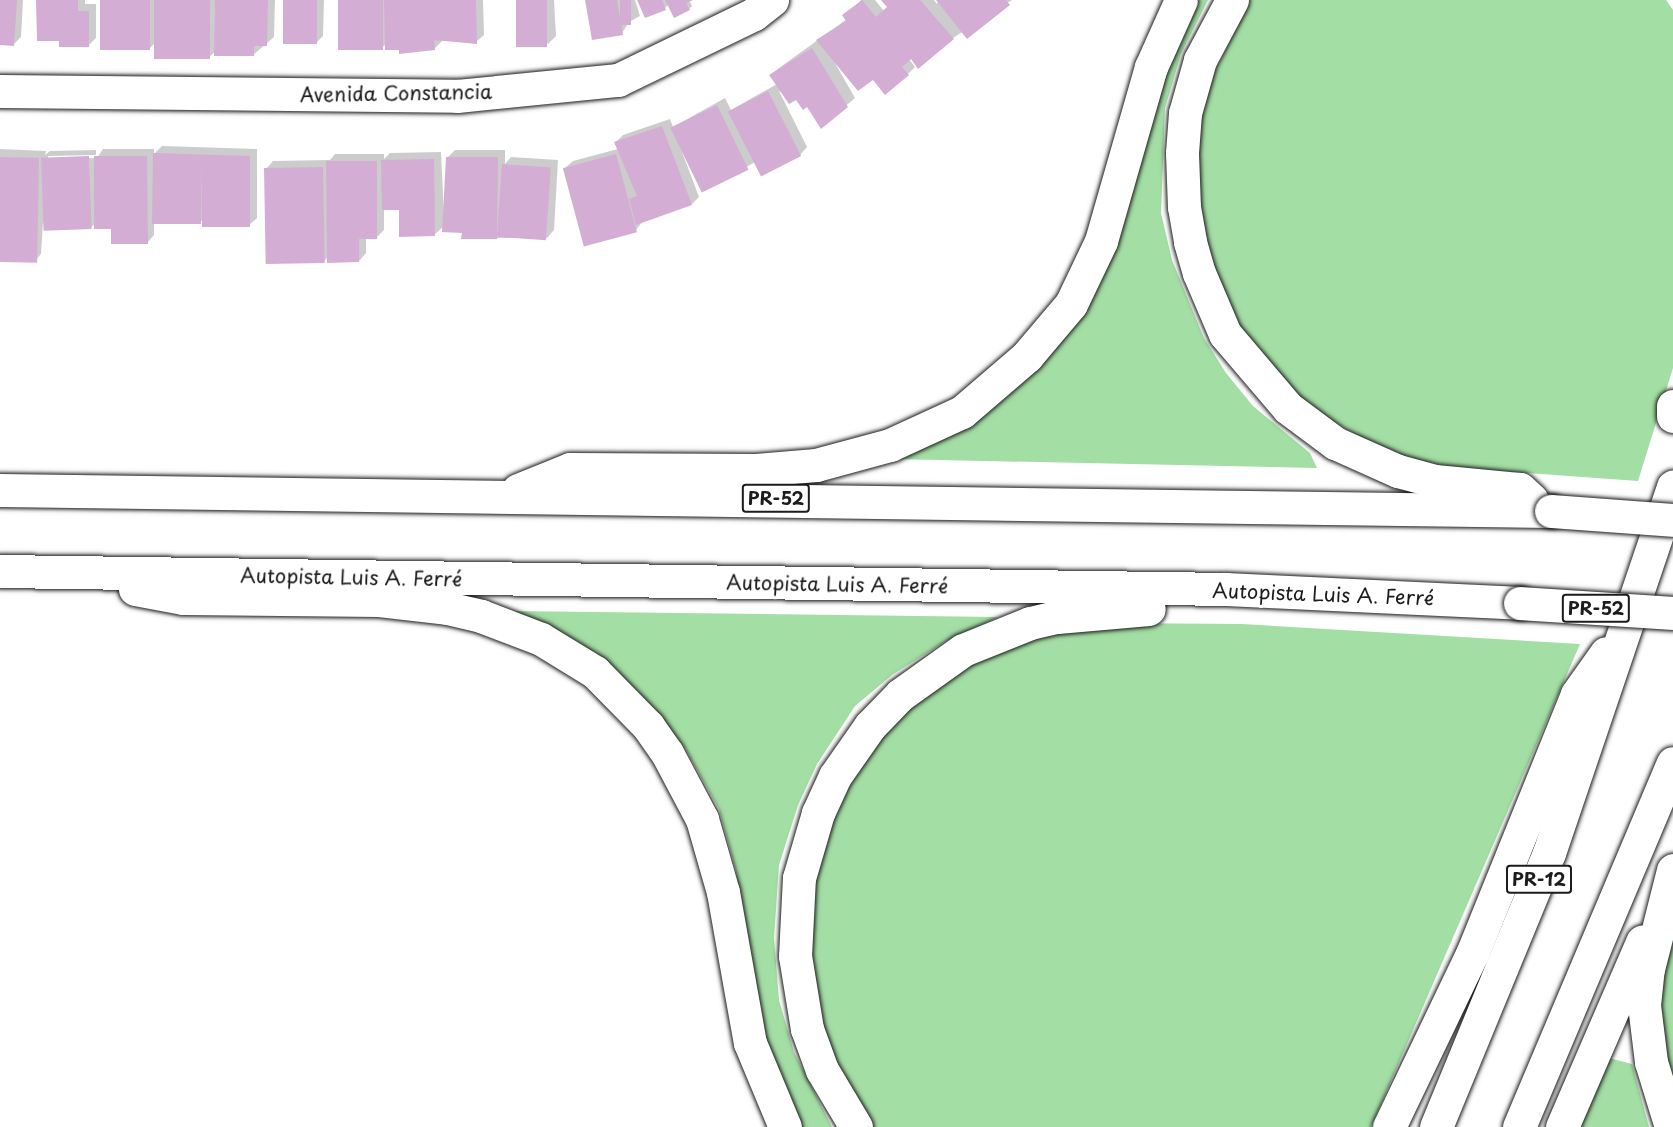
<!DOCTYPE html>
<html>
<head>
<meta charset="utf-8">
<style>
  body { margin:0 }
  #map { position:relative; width:1673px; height:1127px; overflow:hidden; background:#fff; font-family:"Playpen Sans",sans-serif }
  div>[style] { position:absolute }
  .green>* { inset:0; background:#a3dea4 }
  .shadow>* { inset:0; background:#0003 }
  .building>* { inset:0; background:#d4add4; transform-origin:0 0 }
  .roads { filter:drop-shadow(0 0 2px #1c1c1c) drop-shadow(0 0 2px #1c1c1c) }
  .minor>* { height:33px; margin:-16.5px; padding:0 16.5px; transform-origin:16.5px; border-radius:16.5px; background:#fff }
  .motorway>* { height:33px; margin:-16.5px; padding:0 16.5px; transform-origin:16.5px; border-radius:16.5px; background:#fff }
  .bridges { filter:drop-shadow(0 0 2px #1c1c1c) drop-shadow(0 0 2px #1c1c1c) }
  .motorway-bridge>* { height:33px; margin:-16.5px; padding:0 16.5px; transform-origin:16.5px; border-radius:16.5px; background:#fff }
  span { translate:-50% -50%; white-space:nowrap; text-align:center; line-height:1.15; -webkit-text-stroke:6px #fff; paint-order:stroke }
  .shield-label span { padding:2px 4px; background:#fff; border:2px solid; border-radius:4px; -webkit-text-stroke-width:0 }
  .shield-label { font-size:18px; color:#1c1c1c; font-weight:700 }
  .street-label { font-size:20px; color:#1c1c1c }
</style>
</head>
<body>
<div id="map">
  <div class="green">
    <i style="clip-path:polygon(1195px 0,1208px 0,1181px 54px,1165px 108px,1161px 213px,1172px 260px,1204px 338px,1226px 373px,1253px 406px,1310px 453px,1317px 468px,893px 459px,1073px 324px,1108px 265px,1128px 211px,1156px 86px)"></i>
    <i style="clip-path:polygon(1250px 0,1666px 0,1673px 10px,1673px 368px,1638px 481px,1429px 466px,1372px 444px,1309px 407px,1239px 328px,1223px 297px,1198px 214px,1197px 133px,1212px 77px)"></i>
    <i style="clip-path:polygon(511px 611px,998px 617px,946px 641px,892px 675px,855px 706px,817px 764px,798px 805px,779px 865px,774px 938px,779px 1000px,794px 1052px,832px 1127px,801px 1127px,768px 1061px,754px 1004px,736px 871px,719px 809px,685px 748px,638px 692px,572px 639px)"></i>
    <i style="clip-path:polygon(1113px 623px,1242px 624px,1580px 644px,1371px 1127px,871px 1127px,836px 1071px,809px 971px,814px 876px,838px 803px,862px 763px,887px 727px,963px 663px,1046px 630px)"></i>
    <i style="clip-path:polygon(1673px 922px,1673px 1101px,1655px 1023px)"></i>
    <i style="clip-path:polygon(1609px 1058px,1632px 1064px,1649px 1127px,1579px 1127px)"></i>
  </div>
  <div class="shadow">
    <i style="clip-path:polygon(0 0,23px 0,21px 37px,14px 44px,0 44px)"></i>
    <i style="clip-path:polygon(38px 0,85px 0,85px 4px,96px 4px,96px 38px,88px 46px,61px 39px)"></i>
    <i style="clip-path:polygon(101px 0,275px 0,274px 37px,253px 55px,216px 51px,208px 58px,155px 43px,148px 50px)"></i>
    <i style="clip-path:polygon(285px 0,324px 0,323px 36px,316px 43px)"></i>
    <i style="clip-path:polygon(340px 0,483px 0,484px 35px,476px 42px,444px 39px,434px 49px,386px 44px,382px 48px)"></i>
    <i style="clip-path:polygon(517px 0,554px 0,556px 36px,548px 44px)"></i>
    <i style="clip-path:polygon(587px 0,635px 0,640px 16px,629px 22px,622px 33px)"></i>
    <i style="clip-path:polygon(639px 0,689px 0,692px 6px,689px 9px,669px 4px,665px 8px)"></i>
    <i style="clip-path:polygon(861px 0,875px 0,884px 11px,889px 7px,883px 0,934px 0,937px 4px,938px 0,1012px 0,953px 38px,911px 57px,909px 59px,915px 67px,908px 74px,873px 78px,831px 56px,855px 98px,821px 127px,807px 105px,779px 91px,807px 147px,800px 155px,755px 162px,719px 183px,679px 144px,699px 197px,692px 204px,643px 221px,636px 230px,565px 168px,573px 161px,618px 149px,616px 142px,623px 135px,670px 119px,673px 127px,725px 98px,731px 110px,777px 84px,771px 75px,779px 68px,847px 19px)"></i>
    <i style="clip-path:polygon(162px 146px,257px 149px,257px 218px,249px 225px,204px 219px,200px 222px,154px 222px,154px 235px,147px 243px,96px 223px,91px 227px,43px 223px,41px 254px,34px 262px,0 260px,0 149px,46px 151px,45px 155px,50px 151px,96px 150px,96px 155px,48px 156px,48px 159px,97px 158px,103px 149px,154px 149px,154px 154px)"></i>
    <i style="clip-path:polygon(455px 150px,505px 150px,505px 164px,511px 157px,558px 160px,554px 230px,547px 238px,463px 238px,463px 231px,444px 226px,434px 235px,400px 208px,384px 209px,384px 230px,377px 237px,366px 238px,366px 253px,359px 261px,328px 257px,324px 261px,266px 169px,273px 161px,330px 160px,335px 154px,384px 154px,384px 159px,390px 153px,441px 152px,444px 217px,448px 157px)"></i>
  </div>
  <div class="building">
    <i style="clip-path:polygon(0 0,17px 0,14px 46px,0 45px)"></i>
    <i style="clip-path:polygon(36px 0,78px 0,78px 11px,89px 11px,89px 47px,59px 47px,59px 41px,37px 41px)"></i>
    <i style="left:100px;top:0;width:50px;height:50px"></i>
    <i style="left:154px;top:0;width:56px;height:59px"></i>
    <i style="clip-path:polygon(215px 0,268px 0,267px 46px,254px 46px,254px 56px,214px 56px)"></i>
    <i style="left:283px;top:0;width:34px;height:44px"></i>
    <i style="left:338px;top:0;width:45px;height:50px"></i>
    <i style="clip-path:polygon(384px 0,476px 0,477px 44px,434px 40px,435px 50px,399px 54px,399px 50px,385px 50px)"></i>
    <i style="left:516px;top:0;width:31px;height:47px"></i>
    <i style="clip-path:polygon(585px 0,617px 0,623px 35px,592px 40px)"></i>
    <i style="left:620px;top:0;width:11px;height:25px"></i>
    <i style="clip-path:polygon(637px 0,662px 0,666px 10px,645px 18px)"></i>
    <i style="clip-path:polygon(665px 0,693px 0,686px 3px,690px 10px,674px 18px)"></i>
    <i style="clip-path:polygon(862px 0,876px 17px,887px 7px,881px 0,920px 0,954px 39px,918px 69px,911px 59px,902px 67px,909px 75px,885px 95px,873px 80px,858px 91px,816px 40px,846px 21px,842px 15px)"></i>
    <i style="clip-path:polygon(936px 0,1006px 0,1010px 5px,967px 39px)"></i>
    <i style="clip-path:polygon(812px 48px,848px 107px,821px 129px,807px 107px,803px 110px,796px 100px,789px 104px,769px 75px)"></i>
    <i style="left:768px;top:91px;width:73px;height:45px;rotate:63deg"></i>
    <i style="left:717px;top:105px;width:72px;height:52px;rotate:64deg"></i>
    <i style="clip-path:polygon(662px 126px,692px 205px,636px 225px,629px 199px,637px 196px,614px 142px)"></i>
    <i style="clip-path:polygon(153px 153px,250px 156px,250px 227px,202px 227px,202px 161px,201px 224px,152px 224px)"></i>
    <i style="left:616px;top:154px;width:81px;height:55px;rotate:75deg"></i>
    <i style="left:89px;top:156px;width:73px;height:48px;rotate:88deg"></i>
    <i style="clip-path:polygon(94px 156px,147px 156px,148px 244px,111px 244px,111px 229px,94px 229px)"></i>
    <i style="left:0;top:157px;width:39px;height:105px;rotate:1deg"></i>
    <i style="clip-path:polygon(446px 157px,498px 157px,497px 239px,461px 239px,462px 233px,442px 232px)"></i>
    <i style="clip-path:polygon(434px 159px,435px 236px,399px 237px,399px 210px,382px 210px,381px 160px)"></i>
    <i style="clip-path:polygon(326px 161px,377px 161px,377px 239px,359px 239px,359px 262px,327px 263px)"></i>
    <i style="left:502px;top:164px;width:49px;height:73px;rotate:4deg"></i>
    <i style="left:323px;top:167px;width:96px;height:59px;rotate:89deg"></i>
  </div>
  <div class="roads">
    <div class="minor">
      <i style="left:0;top:91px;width:457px;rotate:0.6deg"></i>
      <i style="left:457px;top:96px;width:162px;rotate:-5.7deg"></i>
      <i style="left:618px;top:80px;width:151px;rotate:-25.9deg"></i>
      <i style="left:754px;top:14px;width:23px;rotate:-38deg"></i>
    </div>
    <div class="motorway">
      <i style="left:1232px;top:0;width:68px;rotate:118.1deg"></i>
      <i style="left:1200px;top:60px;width:55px;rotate:105.8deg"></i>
      <i style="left:1185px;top:113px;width:40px;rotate:94.3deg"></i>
      <i style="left:1182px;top:153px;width:54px;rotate:87.9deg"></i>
      <i style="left:1184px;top:207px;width:36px;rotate:80deg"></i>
      <i style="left:1190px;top:242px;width:32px;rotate:74deg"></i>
      <i style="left:1199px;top:273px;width:66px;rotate:66.9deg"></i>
      <i style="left:1225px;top:334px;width:97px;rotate:49.6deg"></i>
      <i style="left:1288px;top:408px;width:59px;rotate:36.7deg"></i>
      <i style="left:1335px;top:443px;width:69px;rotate:24deg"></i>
      <i style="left:1398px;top:471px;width:38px;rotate:15deg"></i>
      <i style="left:1435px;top:481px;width:85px;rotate:5.4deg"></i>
      <i style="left:1520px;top:489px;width:16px;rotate:43deg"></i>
      <i style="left:1673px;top:406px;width:10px;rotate:90deg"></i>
      <i style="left:0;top:490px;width:1551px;rotate:0.78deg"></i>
      <i style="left:518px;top:490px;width:56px;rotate:-22deg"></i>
      <i style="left:570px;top:469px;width:186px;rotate:0.3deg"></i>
      <i style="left:756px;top:470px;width:60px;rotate:-4.8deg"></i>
      <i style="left:816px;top:465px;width:77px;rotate:-15.1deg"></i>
      <i style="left:890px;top:445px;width:79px;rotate:-24.6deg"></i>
      <i style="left:962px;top:412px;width:86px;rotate:-40.7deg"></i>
      <i style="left:1027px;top:356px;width:68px;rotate:-49.8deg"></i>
      <i style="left:1071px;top:304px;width:70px;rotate:-64.5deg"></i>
      <i style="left:1101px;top:241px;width:181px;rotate:-74deg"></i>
      <i style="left:1151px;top:67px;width:73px;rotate:-65.9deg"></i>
      <i style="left:0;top:571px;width:1226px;rotate:0.84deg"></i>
      <i style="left:1226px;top:589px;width:294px;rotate:2.7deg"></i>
      <i style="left:135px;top:589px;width:49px;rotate:10.6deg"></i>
      <i style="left:183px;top:598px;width:196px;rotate:0.6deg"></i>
      <i style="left:379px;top:600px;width:68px;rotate:6.7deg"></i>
      <i style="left:447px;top:608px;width:35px;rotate:13deg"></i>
      <i style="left:481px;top:616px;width:64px;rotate:21deg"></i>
      <i style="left:541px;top:639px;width:63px;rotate:31.4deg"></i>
      <i style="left:595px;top:672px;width:76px;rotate:45.5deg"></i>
      <i style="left:648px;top:726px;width:33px;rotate:55deg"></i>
      <i style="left:667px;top:753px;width:75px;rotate:62.1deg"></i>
      <i style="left:702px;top:819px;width:76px;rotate:74deg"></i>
      <i style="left:723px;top:892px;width:153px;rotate:79.9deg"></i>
      <i style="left:750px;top:1043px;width:91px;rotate:67.4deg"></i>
      <i style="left:856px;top:1127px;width:66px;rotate:-120.8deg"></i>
      <i style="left:822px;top:1070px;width:44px;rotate:-110.1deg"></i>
      <i style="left:807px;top:1029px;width:74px;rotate:-99.3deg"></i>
      <i style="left:795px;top:956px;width:78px;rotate:-87.1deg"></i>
      <i style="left:799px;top:878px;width:68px;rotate:-73.7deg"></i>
      <i style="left:818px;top:813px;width:41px;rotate:-65.3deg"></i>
      <i style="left:835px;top:776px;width:61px;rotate:-55deg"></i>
      <i style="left:870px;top:726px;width:43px;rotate:-45.9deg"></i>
      <i style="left:900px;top:695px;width:77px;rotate:-35.5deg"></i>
      <i style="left:963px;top:650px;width:72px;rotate:-21.9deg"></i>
      <i style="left:1030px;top:623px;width:28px;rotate:-13deg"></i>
      <i style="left:1057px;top:617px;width:92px;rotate:-5deg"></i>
      <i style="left:1389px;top:1127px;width:192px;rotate:-64.4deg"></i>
      <i style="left:1472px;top:954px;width:280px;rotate:-68deg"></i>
      <i style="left:1577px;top:694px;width:50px;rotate:-54.7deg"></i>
      <i style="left:1436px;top:1127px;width:296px;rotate:-67.6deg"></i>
      <i style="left:1549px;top:853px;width:387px;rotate:-71.3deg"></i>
      <i style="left:1519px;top:1127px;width:395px;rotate:-67.1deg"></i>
      <i style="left:1562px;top:1127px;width:202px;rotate:-66.6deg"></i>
      <i style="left:1671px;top:1127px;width:68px;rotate:-107.1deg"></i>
      <i style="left:1651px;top:1062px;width:57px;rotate:-97deg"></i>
      <i style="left:1644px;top:1005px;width:36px;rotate:-84deg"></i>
      <i style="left:1648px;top:969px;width:102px;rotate:-75.8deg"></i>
    </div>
  </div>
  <div class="bridges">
    <div class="motorway-bridge">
      <i style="left:1551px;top:511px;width:122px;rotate:4.2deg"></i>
      <i style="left:1520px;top:603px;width:153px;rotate:3.7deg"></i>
    </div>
  </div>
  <div class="shield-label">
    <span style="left:776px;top:498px">PR-52</span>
    <span style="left:1596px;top:608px">PR-52</span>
    <span style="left:1539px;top:879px">PR-12</span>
  </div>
  <div class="street-label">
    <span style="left:396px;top:93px;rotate:-1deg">Avenida Constancia</span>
    <span style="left:351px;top:577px;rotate:1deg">Autopista Luis A. Ferré</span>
    <span style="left:837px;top:584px;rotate:1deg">Autopista Luis A. Ferré</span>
    <span style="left:1323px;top:594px;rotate:2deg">Autopista Luis A. Ferré</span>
  </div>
</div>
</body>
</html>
